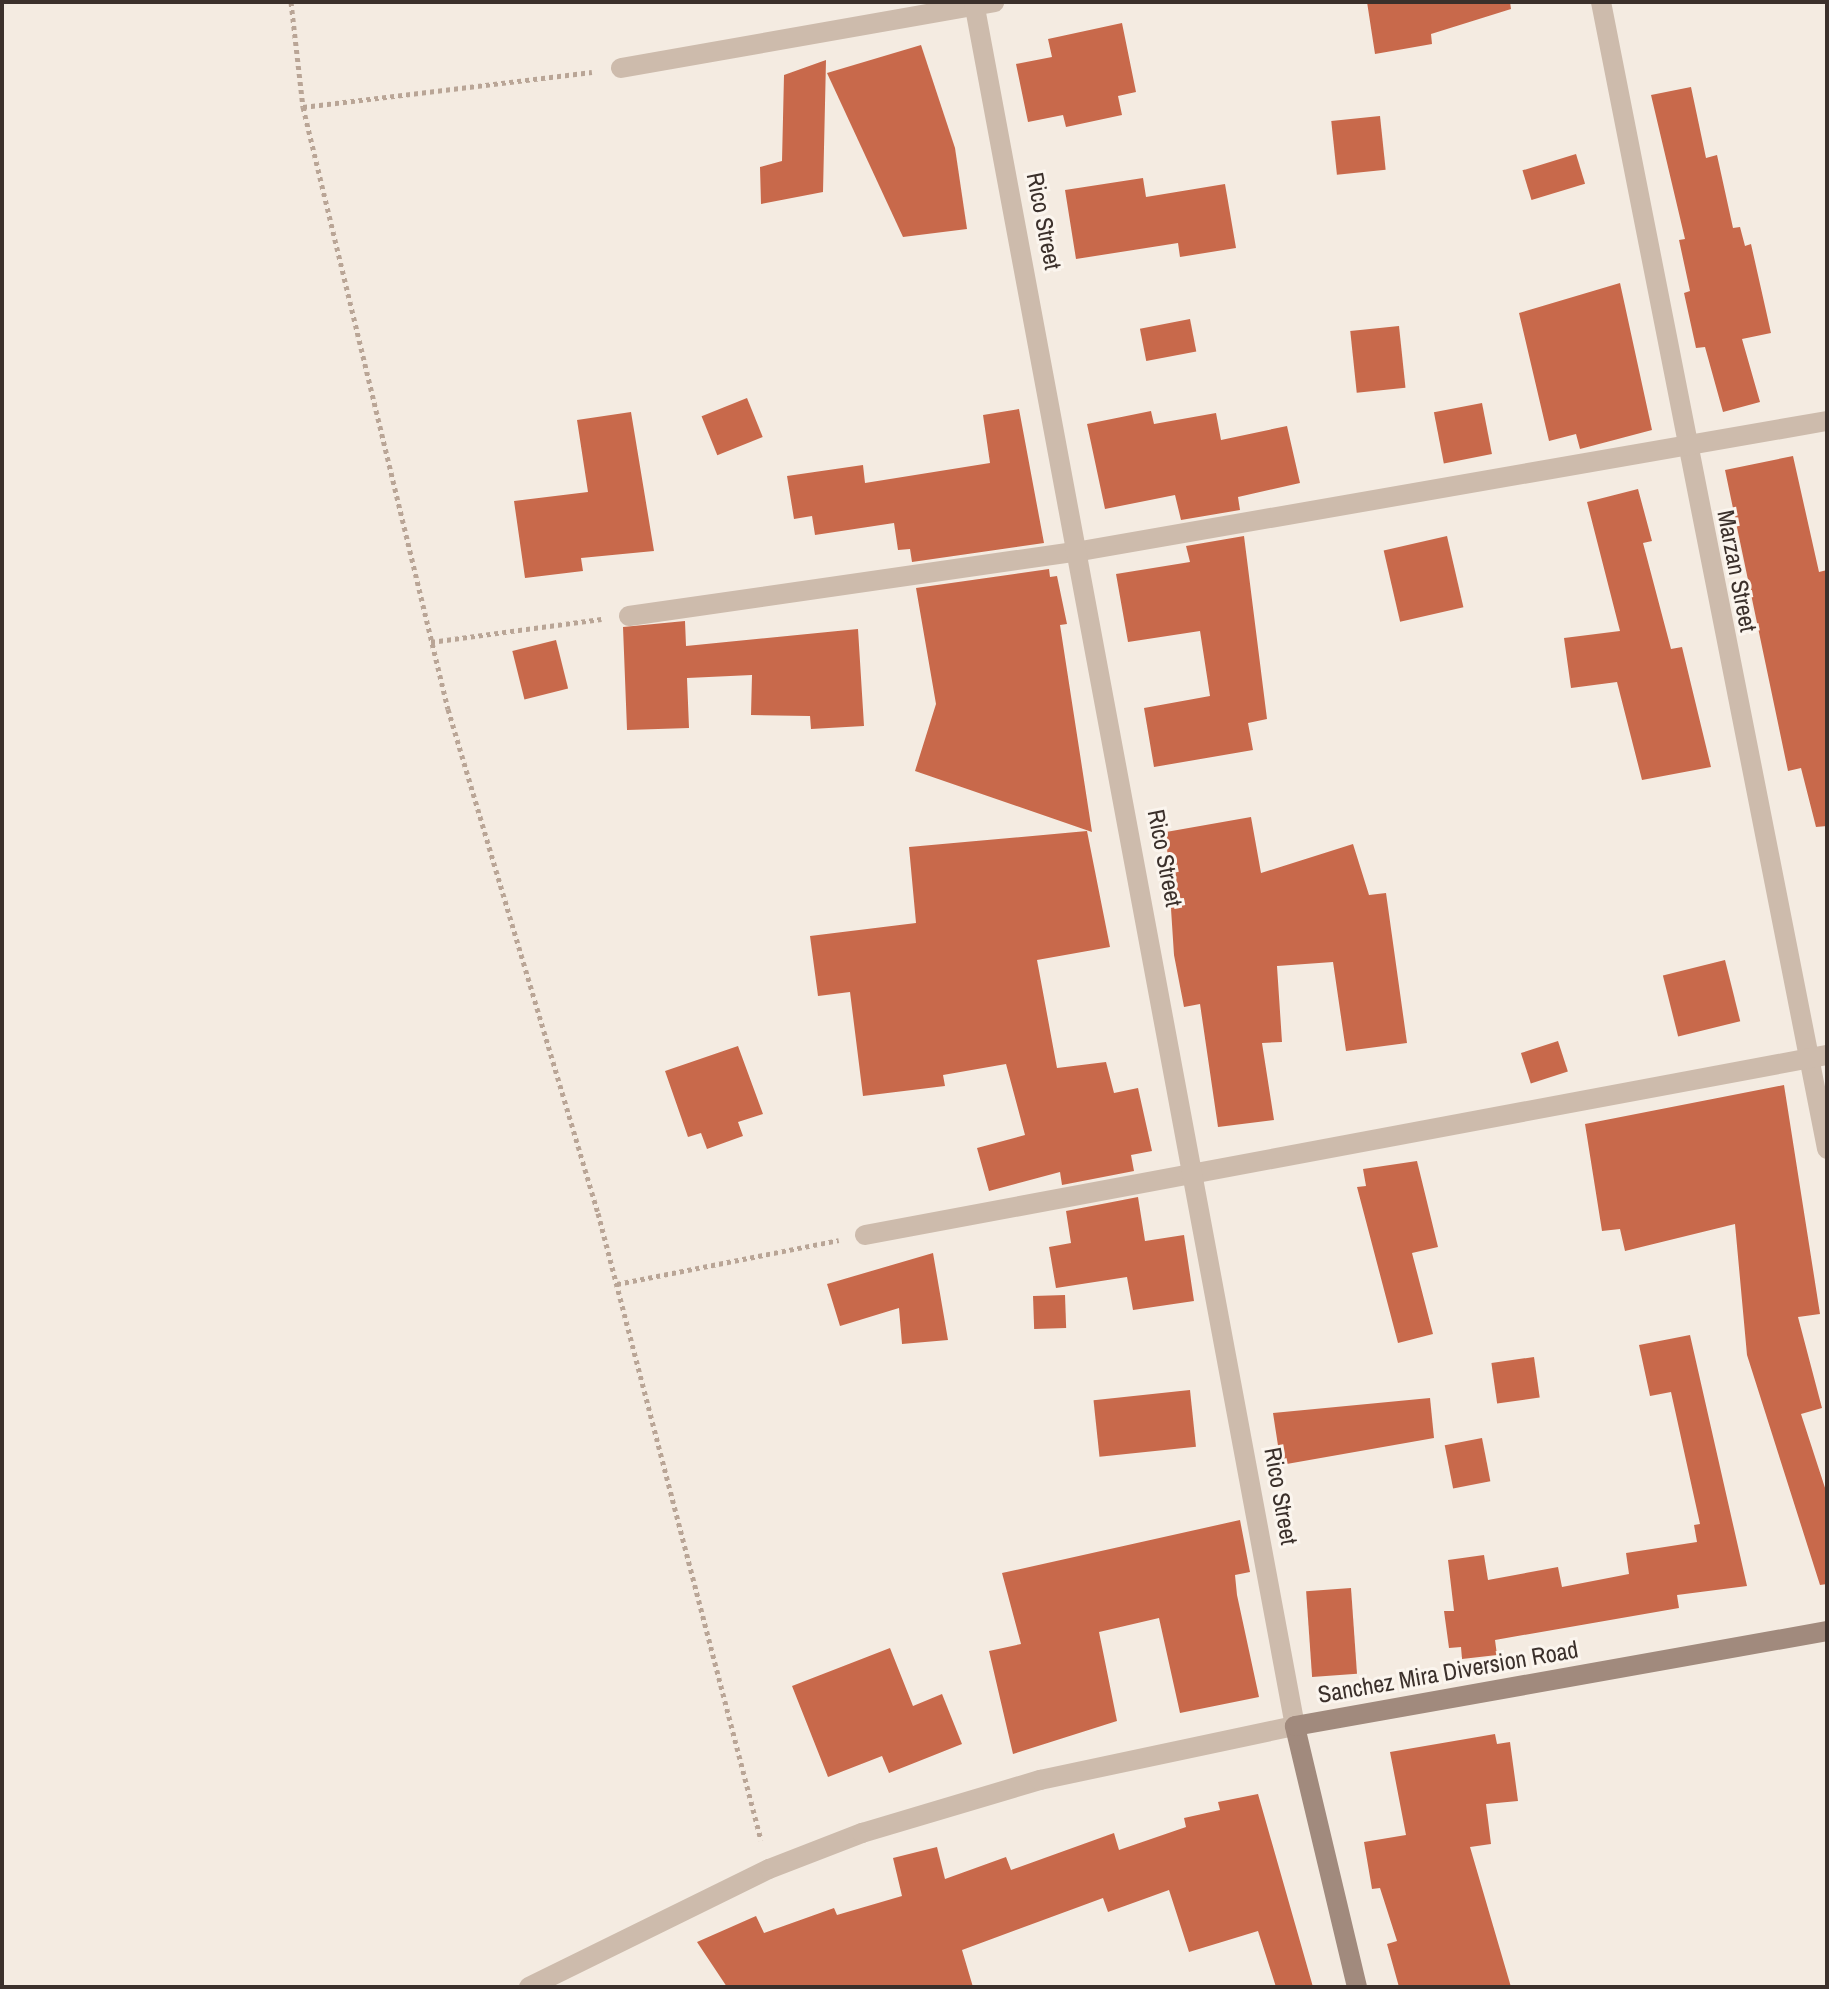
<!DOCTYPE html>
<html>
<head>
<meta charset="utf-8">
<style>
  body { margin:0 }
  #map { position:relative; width:1829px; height:1989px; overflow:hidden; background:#f4ebe1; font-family:"Archivo Narrow",sans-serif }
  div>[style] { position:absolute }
  .building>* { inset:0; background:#c8694b; transform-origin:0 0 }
  .path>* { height:5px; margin-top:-2.5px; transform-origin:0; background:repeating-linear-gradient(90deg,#b9a596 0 4px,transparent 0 8px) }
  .street>* { height:20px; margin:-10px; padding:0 10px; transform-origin:10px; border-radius:10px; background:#cdbbac }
  .secondary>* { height:20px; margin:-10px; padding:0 10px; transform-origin:10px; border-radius:10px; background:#a18a7d }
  span { translate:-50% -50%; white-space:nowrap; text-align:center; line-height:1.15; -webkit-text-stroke:6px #fbf5ee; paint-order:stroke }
  .street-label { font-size:24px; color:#3b302b }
  .frame { position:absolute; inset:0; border:4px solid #3b302b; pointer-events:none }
</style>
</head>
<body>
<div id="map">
  <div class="building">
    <i style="clip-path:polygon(1367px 2px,1510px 2px,1511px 9px,1431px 34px,1432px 44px,1375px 54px)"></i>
    <i style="clip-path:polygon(1122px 23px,1136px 92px,1118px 96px,1122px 115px,1066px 127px,1063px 115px,1028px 122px,1016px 64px,1052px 57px,1048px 39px)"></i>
    <i style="clip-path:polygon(921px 45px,955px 148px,967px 229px,903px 237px,827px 73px)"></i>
    <i style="clip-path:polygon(826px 60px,823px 192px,761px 204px,760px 167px,782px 161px,784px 75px)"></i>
    <i style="clip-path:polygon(1691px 87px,1706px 158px,1717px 155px,1733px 228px,1740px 227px,1745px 246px,1751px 244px,1771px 333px,1742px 339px,1760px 402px,1723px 412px,1705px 347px,1696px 348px,1684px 293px,1690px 291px,1679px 240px,1685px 239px,1651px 95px)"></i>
    <i style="left:1380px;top:116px;width:54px;height:49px;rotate:84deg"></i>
    <i style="left:1576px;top:154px;width:31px;height:56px;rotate:73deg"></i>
    <i style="clip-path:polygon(1143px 178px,1146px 197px,1225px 184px,1236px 248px,1180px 257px,1178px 243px,1076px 259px,1065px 190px)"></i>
    <i style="clip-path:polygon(1620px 283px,1652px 430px,1580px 449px,1576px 434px,1549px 441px,1519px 313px)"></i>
    <i style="left:1190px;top:319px;width:33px;height:51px;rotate:79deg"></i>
    <i style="left:1399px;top:326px;width:62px;height:49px;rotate:84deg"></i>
    <i style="left:747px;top:398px;width:42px;height:49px;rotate:68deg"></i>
    <i style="left:1482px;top:403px;width:52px;height:49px;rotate:79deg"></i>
    <i style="clip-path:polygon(1019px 409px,1044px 543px,912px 562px,910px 549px,898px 550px,894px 523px,815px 535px,812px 516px,794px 519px,787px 476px,863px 465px,865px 483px,990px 463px,983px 415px)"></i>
    <i style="clip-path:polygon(1151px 411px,1154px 424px,1216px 413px,1221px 440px,1287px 426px,1300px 483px,1238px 497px,1240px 510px,1181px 520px,1175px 495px,1105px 509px,1087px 424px)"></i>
    <i style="clip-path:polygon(631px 412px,654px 551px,581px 558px,583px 571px,525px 578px,514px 501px,588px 492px,577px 420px)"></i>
    <i style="clip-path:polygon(1793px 456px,1819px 572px,1827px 570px,1827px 826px,1816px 827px,1801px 768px,1788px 771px,1725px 470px)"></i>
    <i style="clip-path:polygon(1638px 489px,1652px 541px,1643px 543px,1671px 649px,1682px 647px,1711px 767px,1642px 780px,1617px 682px,1571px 688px,1564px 638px,1620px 631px,1587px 502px)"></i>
    <i style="clip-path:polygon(1244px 536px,1267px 719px,1248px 723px,1253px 750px,1154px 767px,1144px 708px,1210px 696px,1200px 631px,1128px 642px,1116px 574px,1190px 562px,1186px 546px)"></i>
    <i style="left:1447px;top:536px;width:73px;height:65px;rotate:77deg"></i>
    <i style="clip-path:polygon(1049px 569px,1050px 577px,1057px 576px,1067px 624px,1060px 625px,1092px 832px,915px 771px,936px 704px,916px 588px)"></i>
    <i style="clip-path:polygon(685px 621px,686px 646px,858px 629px,864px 726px,811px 729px,810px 716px,751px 715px,752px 675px,687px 678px,689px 728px,627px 730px,623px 627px)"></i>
    <i style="left:556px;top:640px;width:50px;height:45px;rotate:76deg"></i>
    <i style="clip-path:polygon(1251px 817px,1261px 873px,1353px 844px,1369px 895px,1386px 893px,1407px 1043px,1346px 1051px,1333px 962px,1277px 966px,1282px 1042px,1262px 1043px,1274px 1120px,1218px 1127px,1200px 1004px,1184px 1007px,1174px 955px,1166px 832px)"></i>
    <i style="clip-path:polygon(1087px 831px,1110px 947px,1037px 960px,1057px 1068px,1106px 1062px,1114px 1093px,1138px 1088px,1152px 1151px,1131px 1155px,1134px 1171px,1062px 1185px,1060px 1172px,989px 1191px,977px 1148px,1025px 1135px,1006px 1064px,943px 1075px,945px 1086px,863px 1096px,850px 992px,818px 996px,810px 936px,916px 923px,909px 847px)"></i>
    <i style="left:1725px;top:960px;width:63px;height:64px;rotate:76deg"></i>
    <i style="left:1558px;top:1041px;width:32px;height:39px;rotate:72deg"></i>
    <i style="clip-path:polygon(738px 1046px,763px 1114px,738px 1122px,743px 1136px,707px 1149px,701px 1133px,688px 1137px,665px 1071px)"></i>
    <i style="clip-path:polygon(1784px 1085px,1820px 1314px,1798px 1317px,1822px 1408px,1801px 1414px,1827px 1494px,1827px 1584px,1820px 1585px,1747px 1355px,1735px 1224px,1625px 1251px,1620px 1229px,1602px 1231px,1585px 1124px)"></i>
    <i style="clip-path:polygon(1417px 1161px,1438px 1247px,1412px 1253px,1433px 1334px,1398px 1343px,1357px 1187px,1366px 1186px,1363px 1169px)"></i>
    <i style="clip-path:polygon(1138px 1197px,1145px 1241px,1184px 1235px,1194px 1301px,1133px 1310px,1127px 1277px,1056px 1288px,1049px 1247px,1071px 1243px,1066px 1211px)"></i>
    <i style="clip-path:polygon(933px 1253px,948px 1340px,902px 1344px,899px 1308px,840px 1326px,827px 1284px)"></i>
    <i style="left:1065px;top:1295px;width:33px;height:32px;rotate:88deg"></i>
    <i style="clip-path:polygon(1690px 1335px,1747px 1586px,1677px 1595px,1679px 1608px,1495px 1640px,1497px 1655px,1462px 1659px,1461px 1647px,1449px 1648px,1444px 1611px,1454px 1611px,1448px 1560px,1484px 1555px,1488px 1580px,1558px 1567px,1562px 1587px,1629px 1574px,1626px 1553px,1697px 1542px,1694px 1525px,1700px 1524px,1671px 1392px,1650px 1396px,1639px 1345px)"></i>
    <i style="left:1534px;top:1357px;width:41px;height:43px;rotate:82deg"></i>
    <i style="left:1190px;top:1390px;width:57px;height:97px;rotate:84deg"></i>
    <i style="clip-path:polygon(1430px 1398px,1434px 1438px,1281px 1465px,1273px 1413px)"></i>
    <i style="left:1482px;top:1438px;width:44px;height:38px;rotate:79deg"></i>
    <i style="clip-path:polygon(1240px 1520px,1250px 1572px,1235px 1575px,1237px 1595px,1259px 1697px,1180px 1713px,1159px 1618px,1099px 1632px,1117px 1721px,1013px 1754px,989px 1651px,1021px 1644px,1002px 1573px)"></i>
    <i style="left:1351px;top:1588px;width:86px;height:45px;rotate:86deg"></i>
    <i style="clip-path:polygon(890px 1648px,913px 1706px,942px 1694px,962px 1744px,889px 1773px,882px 1756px,828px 1777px,792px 1686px)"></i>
    <i style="clip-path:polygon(1495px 1734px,1497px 1744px,1510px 1742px,1518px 1801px,1486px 1804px,1491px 1844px,1470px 1847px,1511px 1987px,1399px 1987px,1387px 1944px,1397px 1941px,1380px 1888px,1372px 1889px,1364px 1842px,1406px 1835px,1390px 1752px)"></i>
    <i style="clip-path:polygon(1258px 1794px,1313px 1987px,1276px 1987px,1258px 1931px,1189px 1952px,1169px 1890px,1108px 1912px,1103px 1898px,962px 1950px,973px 1987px,727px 1987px,697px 1942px,756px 1916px,764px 1933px,834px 1908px,837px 1915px,902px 1896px,893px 1858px,937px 1847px,945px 1879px,1006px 1857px,1011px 1870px,1114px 1833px,1119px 1850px,1186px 1827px,1184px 1818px,1220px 1810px,1218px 1802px)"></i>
  </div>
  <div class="path">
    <i style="left:291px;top:2px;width:106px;rotate:83.5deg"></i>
    <i style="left:303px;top:107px;width:619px;rotate:76.46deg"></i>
    <i style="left:448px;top:709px;width:526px;rotate:73.43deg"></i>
    <i style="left:598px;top:1213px;width:648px;rotate:75.43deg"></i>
    <i style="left:303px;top:107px;width:291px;rotate:-6.9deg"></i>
    <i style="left:431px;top:642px;width:172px;rotate:-7.7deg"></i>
    <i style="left:617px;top:1284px;width:226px;rotate:-11.2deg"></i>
  </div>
  <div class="street">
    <i style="left:1601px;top:2px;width:1169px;rotate:78.85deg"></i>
    <i style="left:621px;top:68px;width:379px;rotate:-10deg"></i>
    <i style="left:629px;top:616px;width:457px;rotate:-8.2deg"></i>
    <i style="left:1081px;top:551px;width:757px;rotate:-9.89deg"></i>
    <i style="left:865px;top:1235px;width:979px;rotate:-10.6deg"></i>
    <i style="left:529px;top:1987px;width:267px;rotate:-26.2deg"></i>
    <i style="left:769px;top:1869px;width:100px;rotate:-21.2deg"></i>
    <i style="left:862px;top:1833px;width:186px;rotate:-16.6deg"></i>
    <i style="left:1040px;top:1780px;width:261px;rotate:-12deg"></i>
    <i style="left:1295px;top:1726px;width:1754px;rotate:-100.55deg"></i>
  </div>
  <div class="secondary">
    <i style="left:1357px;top:1987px;width:268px;rotate:-103.4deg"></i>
    <i style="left:1295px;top:1726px;width:540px;rotate:-10.12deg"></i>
  </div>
  <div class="street-label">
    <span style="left:1044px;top:221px;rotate:79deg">Rico Street</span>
    <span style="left:1737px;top:571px;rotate:79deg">Marzan Street</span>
    <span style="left:1165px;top:858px;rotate:79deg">Rico Street</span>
    <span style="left:1281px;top:1496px;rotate:80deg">Rico Street</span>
    <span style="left:1448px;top:1672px;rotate:-10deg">Sanchez Mira Diversion Road</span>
  </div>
  <div class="frame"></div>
</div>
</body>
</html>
